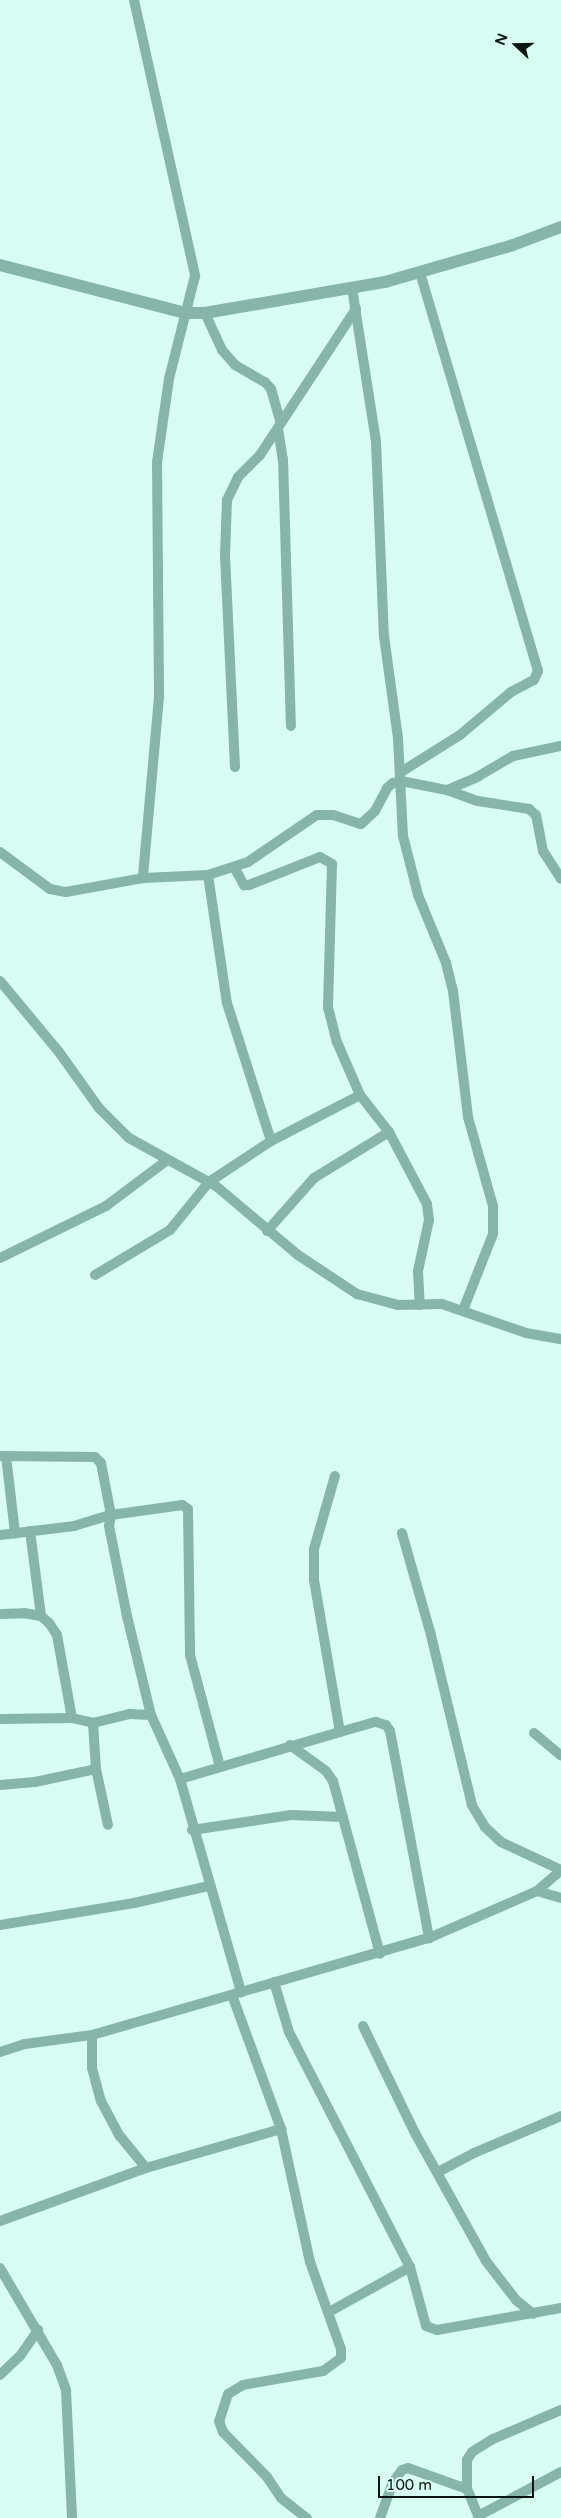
<!DOCTYPE html>
<html>
<head>
<meta charset="utf-8">
<style>
  body { margin:0 }
  #map { position:relative; width:561px; height:2518px; overflow:hidden; background:#d8fdf3; font-family:"Varela Round",sans-serif }
  div>[style] { position:absolute }
  .minor>* { height:10px; margin:-5px; padding:0 5px; transform-origin:5px; border-radius:5px; background:#88b5a9 }
  .tertiary>* { height:12px; margin:-6px; padding:0 6px; transform-origin:6px; border-radius:6px; background:#88b5a9 }
  span { translate:-50% -50%; white-space:nowrap; text-align:center; line-height:1.15; -webkit-text-stroke:5px #d8fdf3; paint-order:stroke }
  .north { position:absolute; left:491px; top:20px; width:50px; height:50px; -webkit-text-stroke:4px #d8fdf3; paint-order:stroke; rotate:291deg; font-size:14px; font-weight:700; line-height:20px; text-align:center; color:#091713 }
  .north::after { content:''; display:block; margin:auto; width:18px; height:22px; background:#091713; clip-path:polygon(50% 0,100% 100%,50% 72%,0 100%) }
  .scale { position:absolute; left:378px; top:2476px; width:156px; height:22px; box-sizing:border-box; border:2px solid #091713; border-top:0; padding-left:6px; font-size:15px; line-height:18px; white-space:nowrap; color:#091713; -webkit-text-stroke:4px #d8fdf3; paint-order:stroke }
</style>
</head>
<body>
<div id="map">
  <div class="minor">
    <i style="left:134px;top:0;width:283px;rotate:77.5deg"></i>
    <i style="left:195px;top:276px;width:106px;rotate:104.2deg"></i>
    <i style="left:169px;top:379px;width:84px;rotate:98.2deg"></i>
    <i style="left:157px;top:462px;width:235px;rotate:89.5deg"></i>
    <i style="left:159px;top:697px;width:182px;rotate:95.1deg"></i>
    <i style="left:352px;top:288px;width:155px;rotate:81.1deg"></i>
    <i style="left:376px;top:441px;width:195px;rotate:87.7deg"></i>
    <i style="left:384px;top:636px;width:103px;rotate:82.2deg"></i>
    <i style="left:398px;top:738px;width:98px;rotate:87.1deg"></i>
    <i style="left:403px;top:836px;width:61px;rotate:75.7deg"></i>
    <i style="left:418px;top:895px;width:74px;rotate:67.6deg"></i>
    <i style="left:446px;top:963px;width:29px;rotate:76deg"></i>
    <i style="left:453px;top:991px;width:127px;rotate:83.2deg"></i>
    <i style="left:468px;top:1117px;width:92px;rotate:74.3deg"></i>
    <i style="left:493px;top:1206px;width:28px;rotate:90deg"></i>
    <i style="left:493px;top:1234px;width:82px;rotate:111.5deg"></i>
    <i style="left:205px;top:313px;width:41px;rotate:65.3deg"></i>
    <i style="left:222px;top:350px;width:20px;rotate:49deg"></i>
    <i style="left:235px;top:365px;width:34px;rotate:30deg"></i>
    <i style="left:265px;top:382px;width:9px;rotate:49deg"></i>
    <i style="left:271px;top:389px;width:35px;rotate:74deg"></i>
    <i style="left:278px;top:429px;width:30px;rotate:81deg"></i>
    <i style="left:283px;top:459px;width:267px;rotate:88.3deg"></i>
    <i style="left:235px;top:767px;width:212px;rotate:-92.7deg"></i>
    <i style="left:225px;top:555px;width:55px;rotate:-87.9deg"></i>
    <i style="left:227px;top:500px;width:25px;rotate:-64deg"></i>
    <i style="left:238px;top:477px;width:31px;rotate:-45deg"></i>
    <i style="left:260px;top:455px;width:175px;rotate:-56.7deg"></i>
    <i style="left:401px;top:772px;width:70px;rotate:-32.1deg"></i>
    <i style="left:460px;top:735px;width:67px;rotate:-40.1deg"></i>
    <i style="left:511px;top:692px;width:26px;rotate:-28deg"></i>
    <i style="left:534px;top:680px;width:10px;rotate:-66deg"></i>
    <i style="left:538px;top:671px;width:415px;rotate:-106.5deg"></i>
    <i style="left:447px;top:790px;width:33px;rotate:20deg"></i>
    <i style="left:478px;top:801px;width:52px;rotate:8.9deg"></i>
    <i style="left:529px;top:809px;width:9px;rotate:41deg"></i>
    <i style="left:536px;top:815px;width:37px;rotate:79deg"></i>
    <i style="left:543px;top:851px;width:33px;rotate:57deg"></i>
    <i style="left:0;top:852px;width:62px;rotate:36.5deg"></i>
    <i style="left:50px;top:889px;width:16px;rotate:11deg"></i>
    <i style="left:66px;top:892px;width:78px;rotate:-10.3deg"></i>
    <i style="left:143px;top:878px;width:65px;rotate:-2.6deg"></i>
    <i style="left:208px;top:875px;width:42px;rotate:-18deg"></i>
    <i style="left:248px;top:862px;width:83px;rotate:-34.3deg"></i>
    <i style="left:317px;top:815px;width:16px"></i>
    <i style="left:333px;top:815px;width:29px;rotate:18deg"></i>
    <i style="left:361px;top:824px;width:19px;rotate:-43deg"></i>
    <i style="left:375px;top:811px;width:26px;rotate:-62deg"></i>
    <i style="left:387px;top:788px;width:8px;rotate:-40deg"></i>
    <i style="left:393px;top:783px;width:8px;rotate:-14deg"></i>
    <i style="left:401px;top:781px;width:47px;rotate:11.1deg"></i>
    <i style="left:447px;top:790px;width:33px;rotate:-23deg"></i>
    <i style="left:477px;top:777px;width:42px;rotate:-30.3deg"></i>
    <i style="left:513px;top:756px;width:49px;rotate:-11.8deg"></i>
    <i style="left:234px;top:867px;width:21px;rotate:61deg"></i>
    <i style="left:244px;top:885px;width:5px"></i>
    <i style="left:249px;top:885px;width:76px;rotate:-21.5deg"></i>
    <i style="left:320px;top:857px;width:14px;rotate:30deg"></i>
    <i style="left:332px;top:864px;width:143px;rotate:91.6deg"></i>
    <i style="left:328px;top:1007px;width:36px;rotate:76deg"></i>
    <i style="left:337px;top:1042px;width:58px;rotate:66.5deg"></i>
    <i style="left:360px;top:1095px;width:47px;rotate:51.9deg"></i>
    <i style="left:389px;top:1132px;width:81px;rotate:62.2deg"></i>
    <i style="left:427px;top:1204px;width:16px;rotate:83deg"></i>
    <i style="left:429px;top:1220px;width:52px;rotate:102.2deg"></i>
    <i style="left:418px;top:1271px;width:34px;rotate:87deg"></i>
    <i style="left:208px;top:875px;width:129px;rotate:81.6deg"></i>
    <i style="left:227px;top:1003px;width:145px;rotate:72.3deg"></i>
    <i style="left:0;top:981px;width:92px;rotate:50.3deg"></i>
    <i style="left:59px;top:1052px;width:69px;rotate:54.5deg"></i>
    <i style="left:99px;top:1108px;width:42px;rotate:45deg"></i>
    <i style="left:129px;top:1138px;width:99px;rotate:28.9deg"></i>
    <i style="left:216px;top:1186px;width:107px;rotate:40.1deg"></i>
    <i style="left:298px;top:1255px;width:71px;rotate:33.5deg"></i>
    <i style="left:357px;top:1294px;width:42px;rotate:15deg"></i>
    <i style="left:398px;top:1305px;width:44px;rotate:-1.3deg"></i>
    <i style="left:442px;top:1304px;width:89px;rotate:19deg"></i>
    <i style="left:526px;top:1333px;width:36px;rotate:10deg"></i>
    <i style="left:267px;top:1231px;width:71px;rotate:-48.4deg"></i>
    <i style="left:314px;top:1178px;width:88px;rotate:-31.5deg"></i>
    <i style="left:0;top:1258px;width:118px;rotate:-26.1deg"></i>
    <i style="left:106px;top:1206px;width:75px;rotate:-36.9deg"></i>
    <i style="left:95px;top:1275px;width:87px;rotate:-31deg"></i>
    <i style="left:170px;top:1230px;width:62px;rotate:-50.9deg"></i>
    <i style="left:209px;top:1182px;width:74px;rotate:-33.5deg"></i>
    <i style="left:271px;top:1141px;width:100px;rotate:-27.3deg"></i>
    <i style="left:0;top:1456px;width:95px;rotate:0.6deg"></i>
    <i style="left:95px;top:1457px;width:8px;rotate:45deg"></i>
    <i style="left:101px;top:1463px;width:53px;rotate:79.1deg"></i>
    <i style="left:111px;top:1515px;width:72px;rotate:-8deg"></i>
    <i style="left:182px;top:1505px;width:7px;rotate:34deg"></i>
    <i style="left:188px;top:1509px;width:146px;rotate:89.2deg"></i>
    <i style="left:190px;top:1655px;width:116px;rotate:75deg"></i>
    <i style="left:6px;top:1456px;width:78px;rotate:83.3deg"></i>
    <i style="left:30px;top:1531px;width:86px;rotate:82.6deg"></i>
    <i style="left:0;top:1535px;width:75px;rotate:-6.9deg"></i>
    <i style="left:74px;top:1526px;width:39px;rotate:-17deg"></i>
    <i style="left:111px;top:1515px;width:11px;rotate:100deg"></i>
    <i style="left:109px;top:1526px;width:92px;rotate:78.7deg"></i>
    <i style="left:127px;top:1616px;width:102px;rotate:76.4deg"></i>
    <i style="left:151px;top:1715px;width:70px;rotate:65.6deg"></i>
    <i style="left:180px;top:1779px;width:222px;rotate:74deg"></i>
    <i style="left:0;top:1614px;width:24px;rotate:-2deg"></i>
    <i style="left:24px;top:1613px;width:17px;rotate:10deg"></i>
    <i style="left:41px;top:1616px;width:11px;rotate:41deg"></i>
    <i style="left:49px;top:1623px;width:14px;rotate:56deg"></i>
    <i style="left:57px;top:1635px;width:84px;rotate:79.8deg"></i>
    <i style="left:0;top:1719px;width:72px;rotate:-0.8deg"></i>
    <i style="left:72px;top:1718px;width:22px;rotate:13deg"></i>
    <i style="left:93px;top:1723px;width:38px;rotate:-14deg"></i>
    <i style="left:130px;top:1714px;width:21px;rotate:3deg"></i>
    <i style="left:93px;top:1723px;width:46px;rotate:86.3deg"></i>
    <i style="left:96px;top:1769px;width:57px;rotate:77.9deg"></i>
    <i style="left:340px;top:1732px;width:37px;rotate:-16deg"></i>
    <i style="left:376px;top:1722px;width:10px;rotate:17deg"></i>
    <i style="left:386px;top:1725px;width:7px;rotate:56deg"></i>
    <i style="left:390px;top:1731px;width:211px;rotate:79.3deg"></i>
    <i style="left:534px;top:1733px;width:35px;rotate:40deg"></i>
    <i style="left:290px;top:1745px;width:44px;rotate:35.8deg"></i>
    <i style="left:326px;top:1771px;width:12px;rotate:55deg"></i>
    <i style="left:333px;top:1781px;width:179px;rotate:74.8deg"></i>
    <i style="left:180px;top:1779px;width:167px;rotate:-16.4deg"></i>
    <i style="left:340px;top:1732px;width:154px;rotate:-99.7deg"></i>
    <i style="left:314px;top:1580px;width:31px;rotate:-90deg"></i>
    <i style="left:314px;top:1549px;width:76px;rotate:-74deg"></i>
    <i style="left:0;top:1785px;width:35px;rotate:-5deg"></i>
    <i style="left:35px;top:1782px;width:62px;rotate:-12deg"></i>
    <i style="left:192px;top:1830px;width:100px;rotate:-8.6deg"></i>
    <i style="left:291px;top:1815px;width:52px;rotate:2.2deg"></i>
    <i style="left:537px;top:1891px;width:25px;rotate:16deg"></i>
    <i style="left:0;top:1925px;width:136px;rotate:-9.3deg"></i>
    <i style="left:134px;top:1903px;width:77px;rotate:-12.8deg"></i>
    <i style="left:274px;top:1982px;width:52px;rotate:73.3deg"></i>
    <i style="left:289px;top:2032px;width:264px;rotate:62.8deg"></i>
    <i style="left:410px;top:2267px;width:61px;rotate:74.8deg"></i>
    <i style="left:426px;top:2326px;width:12px;rotate:20deg"></i>
    <i style="left:437px;top:2330px;width:126px;rotate:-10.1deg"></i>
    <i style="left:232px;top:1995px;width:143px;rotate:69.9deg"></i>
    <i style="left:281px;top:2129px;width:136px;rotate:77.7deg"></i>
    <i style="left:310px;top:2262px;width:92px;rotate:70.4deg"></i>
    <i style="left:341px;top:2349px;width:9px;rotate:90deg"></i>
    <i style="left:341px;top:2358px;width:22px;rotate:144deg"></i>
    <i style="left:323px;top:2371px;width:81px;rotate:170.1deg"></i>
    <i style="left:243px;top:2385px;width:17px;rotate:149deg"></i>
    <i style="left:228px;top:2394px;width:28px;rotate:108deg"></i>
    <i style="left:219px;top:2421px;width:12px;rotate:70deg"></i>
    <i style="left:223px;top:2432px;width:63px;rotate:45.6deg"></i>
    <i style="left:267px;top:2477px;width:25px;rotate:56deg"></i>
    <i style="left:281px;top:2498px;width:33px;rotate:38deg"></i>
    <i style="left:363px;top:2026px;width:119px;rotate:64.1deg"></i>
    <i style="left:415px;top:2133px;width:146px;rotate:61deg"></i>
    <i style="left:486px;top:2261px;width:49px;rotate:52.4deg"></i>
    <i style="left:516px;top:2300px;width:22px;rotate:39deg"></i>
    <i style="left:92px;top:2035px;width:33px;rotate:90deg"></i>
    <i style="left:92px;top:2068px;width:34px;rotate:75deg"></i>
    <i style="left:101px;top:2101px;width:40px;rotate:62deg"></i>
    <i style="left:120px;top:2136px;width:41px;rotate:50.9deg"></i>
    <i style="left:0;top:2052px;width:26px;rotate:-18deg"></i>
    <i style="left:25px;top:2044px;width:68px;rotate:-7.7deg"></i>
    <i style="left:92px;top:2035px;width:351px;rotate:-16.1deg"></i>
    <i style="left:429px;top:1938px;width:118px;rotate:-23.5deg"></i>
    <i style="left:537px;top:1891px;width:32px;rotate:-41deg"></i>
    <i style="left:561px;top:1870px;width:66px;rotate:-155deg"></i>
    <i style="left:501px;top:1842px;width:22px;rotate:-137deg"></i>
    <i style="left:485px;top:1827px;width:26px;rotate:-121deg"></i>
    <i style="left:472px;top:1805px;width:175px;rotate:-103.6deg"></i>
    <i style="left:431px;top:1635px;width:106px;rotate:-105.9deg"></i>
    <i style="left:438px;top:2172px;width:41px;rotate:-27.8deg"></i>
    <i style="left:474px;top:2153px;width:95px;rotate:-23deg"></i>
    <i style="left:0;top:2221px;width:155px;rotate:-20deg"></i>
    <i style="left:146px;top:2168px;width:141px;rotate:-16.1deg"></i>
    <i style="left:0;top:2268px;width:113px;rotate:59.6deg"></i>
    <i style="left:57px;top:2365px;width:27px;rotate:70deg"></i>
    <i style="left:66px;top:2390px;width:128px;rotate:87.3deg"></i>
    <i style="left:329px;top:2312px;width:93px;rotate:-29.1deg"></i>
    <i style="left:0;top:2375px;width:28px;rotate:-44deg"></i>
    <i style="left:20px;top:2356px;width:32px;rotate:-55deg"></i>
    <i style="left:478px;top:2516px;width:94px;rotate:-27.9deg"></i>
    <i style="left:380px;top:2518px;width:38px;rotate:-70deg"></i>
    <i style="left:393px;top:2482px;width:15px;rotate:-53deg"></i>
    <i style="left:402px;top:2470px;width:6px;rotate:-18deg"></i>
    <i style="left:408px;top:2468px;width:63px;rotate:19.6deg"></i>
    <i style="left:479px;top:2518px;width:31px;rotate:-112deg"></i>
    <i style="left:467px;top:2489px;width:29px;rotate:-90deg"></i>
    <i style="left:467px;top:2460px;width:9px;rotate:-58deg"></i>
    <i style="left:472px;top:2452px;width:25px;rotate:-32deg"></i>
    <i style="left:493px;top:2439px;width:74px;rotate:-23.1deg"></i>
  </div>
  <div class="tertiary">
    <i style="left:0;top:265px;width:192px;rotate:14.5deg"></i>
    <i style="left:186px;top:313px;width:19px"></i>
    <i style="left:205px;top:313px;width:183px;rotate:-9.8deg"></i>
    <i style="left:385px;top:282px;width:133px;rotate:-16.1deg"></i>
    <i style="left:513px;top:245px;width:51px;rotate:-20.6deg"></i>
  </div>
  <div class="north">N</div>
  <div class="scale">100 m</div>
</div>
</body>
</html>
